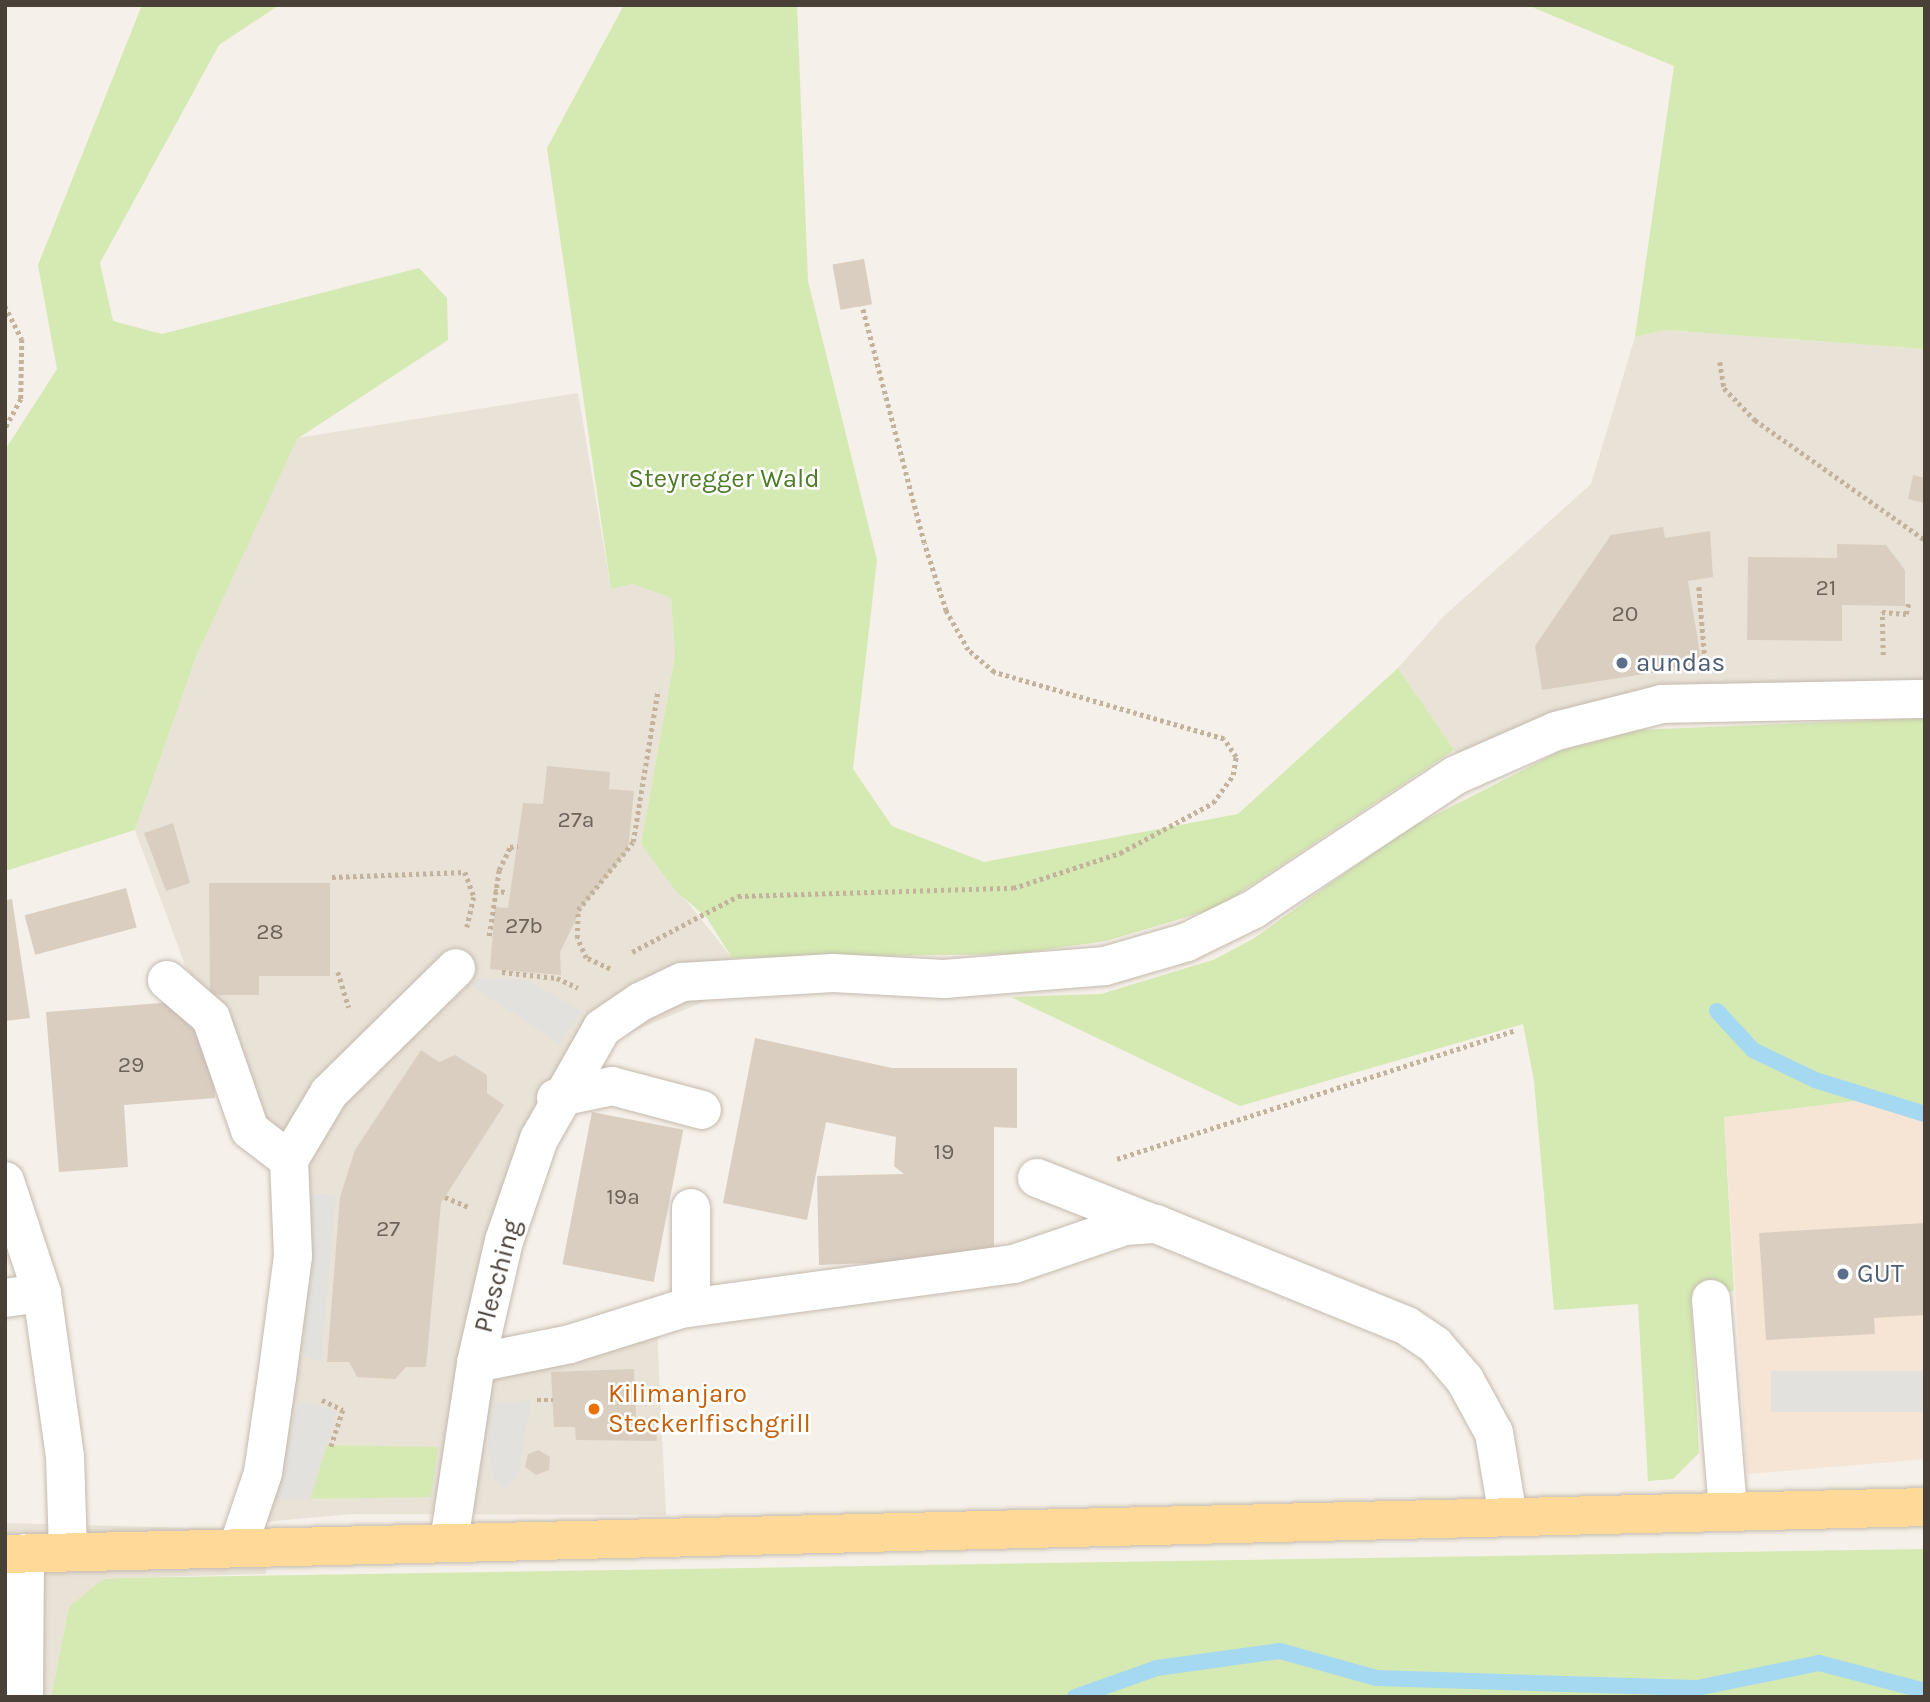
<!DOCTYPE html>
<html>
<head>
<meta charset="utf-8">
<style>
  body { margin:0 }
  #map { position:relative; width:1930px; height:1702px; overflow:hidden; background:#f5f0e9; font-family:Karla,sans-serif }
  div>[style] { position:absolute }
  .residential>* { inset:0; background:#e9e2d7 }
  .commercial>* { inset:0; background:#f6e5d5 }
  .green>* { inset:0; background:#d5e9b2 }
  .parking>* { inset:0; background:#e3e1de; transform-origin:0 0 }
  .stream>* { height:16px; margin:-8px; padding:0 8px; transform-origin:8px; border-radius:8px; background:#a5d9f2 }
  .building>* { inset:0; background:#dacec1; transform-origin:0 0 }
  .path>* { height:4.5px; margin-top:-2.25px; transform-origin:0; background:repeating-linear-gradient(90deg,#c3b29c 0 3.5px,transparent 0 7px) }
  .roads { filter:drop-shadow(0 0 2px #c4baae) drop-shadow(0 0 2px #c4baae) }
  .minor>* { height:38px; margin:-19px; padding:0 19px; transform-origin:19px; border-radius:19px; background:#fff }
  .major>* { height:38px; margin:-19px; padding:0 19px; transform-origin:19px; border-radius:19px; background:#ffd998 }
  .dots>* { width:19px; height:19px; translate:-50% -50%; box-sizing:border-box; border:4px solid #fff; border-radius:50% }
  span { translate:-50% -50%; white-space:nowrap; text-align:center; line-height:1.15; -webkit-text-stroke:5px #fff; paint-order:stroke }
  .number-label { font-size:23px; color:#6d645a }
  .number-label span { -webkit-text-stroke-width:0 }
  .park-label { font-size:26px; color:#4f7c29 }
  .service-label { font-size:26px; color:#4e5e75 }
  .left { translate:0 -50%; text-align:left }
  .street-label { font-size:26px; color:#494037 }
  .food-label { font-size:26px; color:#c56008 }
  .frame { position:absolute; inset:0; border:7px solid #494037; pointer-events:none }
</style>
</head>
<body>
<div id="map">
  <div class="residential">
    <i style="clip-path:polygon(1665px 330px,1925px 349px,1925px 699px,1778px 699px,1471px 763px,1454px 750px,1398px 668px,1443px 617px,1591px 484px,1635px 337px)"></i>
    <i style="clip-path:polygon(578px 393px,611px 589px,633px 584px,671px 598px,675px 656px,641px 844px,732px 958px,717px 996px,615px 1039px,545px 1165px,497px 1336px,657px 1332px,666px 1515px,352px 1514px,263px 1522px,266px 1574px,118px 1578px,69px 1607px,51px 1697px,5px 1697px,5px 1523px,230px 1529px,263px 1473px,293px 1256px,259px 1127px,220px 1020px,185px 965px,135px 830px,196px 657px,297px 438px)"></i>
  </div>
  <div class="commercial">
    <i style="clip-path:polygon(1871px 1099px,1925px 1116px,1925px 1459px,1747px 1474px,1724px 1117px)"></i>
  </div>
  <div class="green">
    <i style="clip-path:polygon(142px 5px,279px 5px,219px 45px,100px 263px,113px 321px,162px 334px,419px 268px,447px 298px,448px 340px,297px 439px,196px 657px,135px 830px,5px 871px,5px 450px,57px 369px,38px 265px)"></i>
    <i style="clip-path:polygon(624px 5px,797px 5px,808px 281px,877px 560px,853px 769px,892px 826px,984px 862px,1238px 814px,1398px 668px,1454px 750px,1217px 908px,1106px 941px,1015px 954px,732px 958px,707px 918px,675px 890px,641px 844px,675px 656px,671px 598px,633px 584px,611px 589px,547px 148px)"></i>
    <i style="clip-path:polygon(1527px 5px,1925px 5px,1925px 349px,1665px 330px,1635px 337px,1674px 66px)"></i>
    <i style="clip-path:polygon(1925px 718px,1925px 1114px,1871px 1099px,1724px 1117px,1734px 1291px,1691px 1298px,1699px 1453px,1673px 1479px,1648px 1481px,1638px 1304px,1554px 1310px,1534px 1081px,1523px 1024px,1240px 1106px,1011px 997px,1101px 994px,1213px 960px,1253px 939px,1404px 831px,1560px 751px,1637px 730px)"></i>
    <i style="clip-path:polygon(327px 1445px,438px 1447px,431px 1497px,310px 1499px)"></i>
    <i style="clip-path:polygon(1925px 1549px,1925px 1697px,51px 1697px,69px 1607px,102px 1580px,118px 1578px)"></i>
  </div>
  <div class="parking">
    <i style="clip-path:polygon(478px 978px,527px 980px,581px 1011px,560px 1044px,471px 985px)"></i>
    <i style="clip-path:polygon(311px 1193px,336px 1195px,321px 1361px,304px 1356px)"></i>
    <i style="left:1925px;top:1371px;width:41px;height:154px;rotate:90deg"></i>
    <i style="clip-path:polygon(299px 1401px,337px 1410px,310px 1499px,275px 1500px)"></i>
    <i style="clip-path:polygon(531px 1401px,518px 1476px,504px 1490px,494px 1479px,488px 1447px,494px 1402px)"></i>
  </div>
  <div class="stream">
    <i style="left:1717px;top:1011px;width:53px;rotate:47.3deg"></i>
    <i style="left:1753px;top:1050px;width:69px;rotate:25.8deg"></i>
    <i style="left:1815px;top:1080px;width:115px;rotate:17.2deg"></i>
    <i style="left:1075px;top:1697px;width:87px;rotate:-19.5deg"></i>
    <i style="left:1157px;top:1668px;width:124px;rotate:-7.9deg"></i>
    <i style="left:1280px;top:1651px;width:100px;rotate:15.7deg"></i>
    <i style="left:1376px;top:1678px;width:321px;rotate:1.8deg"></i>
    <i style="left:1697px;top:1688px;width:125px;rotate:-11.6deg"></i>
    <i style="left:1819px;top:1663px;width:110px;rotate:14.8deg"></i>
  </div>
  <div class="building">
    <i style="left:864px;top:259px;width:46px;height:32px;rotate:80deg"></i>
    <i style="clip-path:polygon(1913px 475px,1925px 478px,1925px 503px,1908px 499px)"></i>
    <i style="clip-path:polygon(1663px 527px,1665px 538px,1710px 531px,1713px 577px,1688px 581px,1702px 665px,1542px 690px,1535px 646px,1611px 535px)"></i>
    <i style="clip-path:polygon(1837px 544px,1886px 545px,1905px 570px,1905px 606px,1842px 605px,1842px 641px,1747px 640px,1748px 557px,1837px 558px)"></i>
    <i style="clip-path:polygon(547px 766px,610px 772px,609px 789px,634px 791px,628px 850px,582px 907px,560px 952px,561px 975px,490px 969px,495px 907px,508px 908px,523px 803px,543px 804px)"></i>
    <i style="clip-path:polygon(173px 823px,190px 883px,166px 891px,144px 833px)"></i>
    <i style="clip-path:polygon(209px 883px,330px 883px,330px 976px,259px 976px,259px 995px,210px 995px)"></i>
    <i style="left:126px;top:888px;width:41px;height:105px;rotate:75deg"></i>
    <i style="clip-path:polygon(12px 899px,30px 1018px,5px 1021px,5px 900px)"></i>
    <i style="clip-path:polygon(174px 1002px,210px 1032px,215px 1098px,124px 1105px,128px 1167px,59px 1172px,46px 1012px)"></i>
    <i style="clip-path:polygon(755px 1038px,892px 1068px,1017px 1068px,1017px 1128px,994px 1127px,994px 1258px,819px 1265px,817px 1176px,904px 1174px,894px 1166px,896px 1137px,826px 1122px,807px 1220px,723px 1203px)"></i>
    <i style="clip-path:polygon(421px 1050px,439px 1062px,455px 1055px,487px 1075px,487px 1093px,504px 1105px,441px 1203px,426px 1367px,406px 1367px,395px 1379px,357px 1377px,349px 1362px,327px 1362px,340px 1197px,355px 1150px)"></i>
    <i style="left:592px;top:1112px;width:93px;height:155px;rotate:11deg"></i>
    <i style="clip-path:polygon(1925px 1223px,1925px 1315px,1874px 1318px,1875px 1334px,1766px 1340px,1759px 1233px)"></i>
    <i style="clip-path:polygon(634px 1369px,636px 1418px,655px 1418px,657px 1441px,576px 1440px,575px 1427px,554px 1427px,551px 1372px)"></i>
    <i style="clip-path:polygon(539px 1450px,550px 1457px,549px 1470px,536px 1475px,525px 1467px,528px 1454px)"></i>
  </div>
  <div class="path">
    <i style="left:5px;top:306px;width:37px;rotate:63deg"></i>
    <i style="left:22px;top:339px;width:60px;rotate:91deg"></i>
    <i style="left:21px;top:399px;width:34px;rotate:118deg"></i>
    <i style="left:1720px;top:362px;width:26px;rotate:81deg"></i>
    <i style="left:1724px;top:388px;width:45px;rotate:45.9deg"></i>
    <i style="left:1755px;top:420px;width:208px;rotate:35.2deg"></i>
    <i style="left:1699px;top:587px;width:72px;rotate:85.2deg"></i>
    <i style="left:1883px;top:655px;width:43px;rotate:-91.3deg"></i>
    <i style="left:1882px;top:612px;width:24px;rotate:5deg"></i>
    <i style="left:1906px;top:614px;width:13px;rotate:-77deg"></i>
    <i style="left:332px;top:877px;width:133px;rotate:-2.2deg"></i>
    <i style="left:465px;top:872px;width:27px;rotate:70deg"></i>
    <i style="left:474px;top:897px;width:31px;rotate:103deg"></i>
    <i style="left:494px;top:891px;width:14px;rotate:4deg"></i>
    <i style="left:489px;top:936px;width:67px;rotate:-81.4deg"></i>
    <i style="left:499px;top:870px;width:25px;rotate:-64deg"></i>
    <i style="left:510px;top:847px;width:8px;rotate:-7deg"></i>
    <i style="left:632px;top:952px;width:120px;rotate:-27.8deg"></i>
    <i style="left:738px;top:896px;width:275px;rotate:-1.7deg"></i>
    <i style="left:1013px;top:888px;width:113px;rotate:-18.1deg"></i>
    <i style="left:1120px;top:853px;width:106px;rotate:-28.3deg"></i>
    <i style="left:1213px;top:803px;width:34px;rotate:-54deg"></i>
    <i style="left:1233px;top:775px;width:18px;rotate:-81deg"></i>
    <i style="left:1236px;top:757px;width:22px;rotate:-124deg"></i>
    <i style="left:1224px;top:739px;width:240px;rotate:-163.8deg"></i>
    <i style="left:994px;top:672px;width:34px;rotate:-140deg"></i>
    <i style="left:968px;top:650px;width:45px;rotate:-119.4deg"></i>
    <i style="left:946px;top:611px;width:71px;rotate:-107.9deg"></i>
    <i style="left:924px;top:543px;width:245px;rotate:-104.7deg"></i>
    <i style="left:610px;top:969px;width:26px;rotate:-155deg"></i>
    <i style="left:586px;top:958px;width:22px;rotate:-114deg"></i>
    <i style="left:577px;top:938px;width:28px;rotate:-88deg"></i>
    <i style="left:578px;top:910px;width:87px;rotate:-51deg"></i>
    <i style="left:633px;top:842px;width:154px;rotate:-80.7deg"></i>
    <i style="left:338px;top:972px;width:37px;rotate:73deg"></i>
    <i style="left:502px;top:972px;width:55px;rotate:6.2deg"></i>
    <i style="left:557px;top:978px;width:23px;rotate:25deg"></i>
    <i style="left:1117px;top:1159px;width:419px;rotate:-17.9deg"></i>
    <i style="left:445px;top:1197px;width:26px;rotate:23deg"></i>
    <i style="left:322px;top:1400px;width:23px;rotate:25deg"></i>
    <i style="left:343px;top:1410px;width:40px;rotate:108deg"></i>
    <i style="left:537px;top:1400px;width:16px"></i>
  </div>
  <div class="roads">
    <div class="minor">
      <i style="left:167px;top:980px;width:58px;rotate:40.8deg"></i>
      <i style="left:211px;top:1018px;width:119px;rotate:70.8deg"></i>
      <i style="left:250px;top:1130px;width:49px;rotate:37.6deg"></i>
      <i style="left:289px;top:1160px;width:96px;rotate:87.6deg"></i>
      <i style="left:293px;top:1256px;width:122px;rotate:97.5deg"></i>
      <i style="left:277px;top:1377px;width:97px;rotate:98.3deg"></i>
      <i style="left:263px;top:1473px;width:78px;rotate:108.7deg"></i>
      <i style="left:556px;top:1098px;width:57px;rotate:-12.1deg"></i>
      <i style="left:612px;top:1086px;width:93px;rotate:14.9deg"></i>
      <i style="left:289px;top:1160px;width:78px;rotate:-59.2deg"></i>
      <i style="left:329px;top:1093px;width:178px;rotate:-44.5deg"></i>
      <i style="left:1037px;top:1178px;width:126px;rotate:21.5deg"></i>
      <i style="left:5px;top:1181px;width:118px;rotate:71.7deg"></i>
      <i style="left:42px;top:1293px;width:165px;rotate:82deg"></i>
      <i style="left:65px;top:1456px;width:95px;rotate:88.2deg"></i>
      <i style="left:5px;top:1298px;width:37px;rotate:-8deg"></i>
      <i style="left:1711px;top:1299px;width:212px;rotate:85.4deg"></i>
      <i style="left:691px;top:1307px;width:99px;rotate:-90deg"></i>
      <i style="left:476px;top:1363px;width:96px;rotate:-11.4deg"></i>
      <i style="left:570px;top:1344px;width:116px;rotate:-17.5deg"></i>
      <i style="left:681px;top:1309px;width:336px;rotate:-7.7deg"></i>
      <i style="left:1014px;top:1264px;width:117px;rotate:-18.9deg"></i>
      <i style="left:1125px;top:1226px;width:31px;rotate:-4deg"></i>
      <i style="left:1156px;top:1224px;width:271px;rotate:22.1deg"></i>
      <i style="left:1407px;top:1326px;width:34px;rotate:34deg"></i>
      <i style="left:1435px;top:1345px;width:46px;rotate:49.4deg"></i>
      <i style="left:1465px;top:1380px;width:60px;rotate:61.3deg"></i>
      <i style="left:1494px;top:1433px;width:85px;rotate:80.5deg"></i>
      <i style="left:449px;top:1542px;width:181px;rotate:-81.4deg"></i>
      <i style="left:476px;top:1363px;width:125px;rotate:-77.1deg"></i>
      <i style="left:504px;top:1241px;width:108px;rotate:-71.1deg"></i>
      <i style="left:539px;top:1139px;width:128px;rotate:-60.4deg"></i>
      <i style="left:602px;top:1028px;width:46px;rotate:-34.4deg"></i>
      <i style="left:640px;top:1002px;width:47px;rotate:-25.5deg"></i>
      <i style="left:682px;top:982px;width:151px;rotate:-3.4deg"></i>
      <i style="left:833px;top:973px;width:111px;rotate:3.1deg"></i>
      <i style="left:944px;top:979px;width:162px;rotate:-4.6deg"></i>
      <i style="left:1105px;top:966px;width:85px;rotate:-16.3deg"></i>
      <i style="left:1187px;top:942px;width:75px;rotate:-26.2deg"></i>
      <i style="left:1254px;top:909px;width:242px;rotate:-33.6deg"></i>
      <i style="left:1456px;top:775px;width:109px;rotate:-23.7deg"></i>
      <i style="left:1556px;top:731px;width:109px;rotate:-14.3deg"></i>
      <i style="left:1662px;top:704px;width:263px;rotate:-1.1deg"></i>
      <i style="left:24px;top:1697px;width:144px;rotate:-89.6deg"></i>
    </div>
    <div class="major">
      <i style="left:5px;top:1554px;width:1921px;rotate:-1.4deg"></i>
    </div>
  </div>
  <div class="dots">
    <i style="left:1622px;top:663px;background:#5c6f8a"></i>
    <i style="left:1843px;top:1274px;background:#5c6f8a"></i>
    <i style="left:594px;top:1409px;background:#e8710a"></i>
  </div>
  <div class="number-label">
    <span style="left:1826px;top:588px">21</span>
    <span style="left:1625px;top:614px">20</span>
    <span style="left:576px;top:820px">27a</span>
    <span style="left:524px;top:926px">27b</span>
    <span style="left:270px;top:932px">28</span>
    <span style="left:131px;top:1065px">29</span>
    <span style="left:944px;top:1152px">19</span>
    <span style="left:623px;top:1197px">19a</span>
    <span style="left:388px;top:1229px">27</span>
  </div>
  <div class="park-label">
    <span style="left:724px;top:479px">Steyregger Wald</span>
  </div>
  <div class="service-label">
    <span class="left" style="left:1636px;top:663px">aundas</span>
    <span class="left" style="left:1857px;top:1274px">GUT</span>
  </div>
  <div class="street-label">
    <span style="left:498px;top:1276px;rotate:-75deg">Plesching</span>
  </div>
  <div class="food-label">
    <span class="left" style="left:608px;top:1409px">Kilimanjaro<br>Steckerlfischgrill</span>
  </div>
  <div class="frame"></div>
</div>
</body>
</html>
